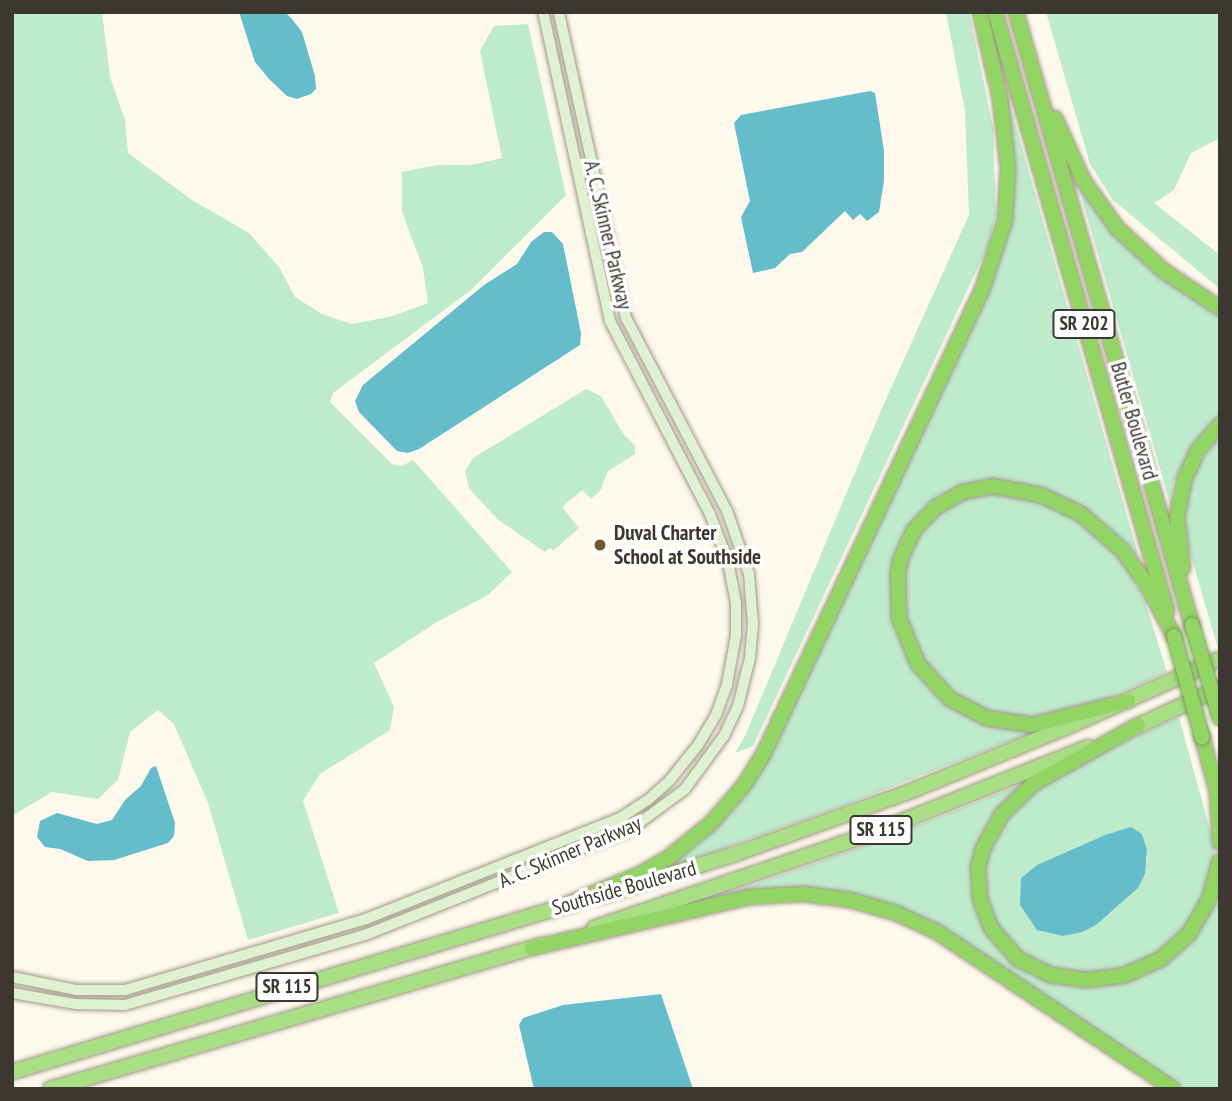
<!DOCTYPE html>
<html>
<head>
<meta charset="utf-8">
<style>
  body { margin:0 }
  #map { position:relative; width:1232px; height:1101px; overflow:hidden; background:#fef9ed; font-family:"PT Sans Narrow",sans-serif }
  div>[style] { position:absolute }
  .green>* { inset:0; background:#bfebcd }
  .water>* { inset:0; background:#65bcca }
  .roads { filter:drop-shadow(0 0 2px #9f9786) drop-shadow(0 0 2px #9f9786) }
  .secondary>* { height:10px; margin:-5px; padding:0 5px; transform-origin:5px; border-radius:5px; background:#def2d1 }
  .trunk>* { height:14px; margin:-7px; padding:0 7px; transform-origin:7px; border-radius:7px; background:#a8de84 }
  .motorway>* { height:14px; margin:-7px; padding:0 7px; transform-origin:7px; border-radius:7px; background:#92d565 }
  .bridges { filter:drop-shadow(0 0 2px #749e53) drop-shadow(0 0 2px #749e53) }
  .motorway-bridge>* { height:14px; margin:-7px; padding:0 7px; transform-origin:7px; border-radius:7px; background:#92d565 }
  .dots>* { width:19px; height:19px; translate:-50% -50%; box-sizing:border-box; border:4px solid #fff; border-radius:50% }
  span { translate:-50% -50%; white-space:nowrap; text-align:center; line-height:1.15; -webkit-text-stroke:7px #fff; paint-order:stroke }
  .shield-label span { padding:2px 5px; background:#fff; border:2px solid; border-radius:5px; -webkit-text-stroke-width:0 }
  .shield-label { font-size:19px; color:#3c3831; font-weight:700 }
  .street-label { font-size:21px; color:#3c3831 }
  .poi-label { font-size:21px; color:#3c3831; font-weight:700 }
  .left { translate:0 -50%; text-align:left }
  .frame { position:absolute; inset:0; border:14px solid #3c3831; pointer-events:none }
</style>
</head>
<body>
<div id="map">
  <div class="green">
    <i style="clip-path:polygon(12px 12px,102px 12px,110px 77px,125px 120px,128px 153px,192px 200px,249px 233px,279px 267px,295px 297px,322px 314px,352px 324px,393px 316px,428px 303px,423px 268px,402px 212px,402px 172px,437px 165px,471px 165px,502px 158px,480px 51px,494px 26px,528px 24px,566px 195px,471px 290px,333px 393px,330px 402px,392px 464px,402px 466px,413px 460px,512px 572px,488px 595px,437px 622px,374px 663px,394px 707px,390px 730px,320px 774px,303px 801px,339px 913px,248px 940px,208px 803px,174px 724px,158px 710px,130px 732px,118px 780px,98px 799px,52px 792px,12px 816px)"></i>
    <i style="clip-path:polygon(946px 12px,969px 12px,993px 127px,996px 215px,988px 246px,753px 746px,735px 753px,746px 734px,882px 408px,969px 215px,965px 111px)"></i>
    <i style="clip-path:polygon(1046px 12px,1220px 12px,1220px 138px,1191px 153px,1174px 190px,1154px 203px,1220px 255px,1220px 289px,1113px 200px,1090px 164px)"></i>
    <i style="clip-path:polygon(1007px 95px,1140px 561px,1127px 544px,1085px 510px,1018px 484px,939px 500px,893px 578px,920px 675px,936px 694px,956px 709px,1035px 731px,848px 804px,663px 870px,752px 781px,1007px 226px,1003px 96px)"></i>
    <i style="clip-path:polygon(1078px 185px,1101px 218px,1220px 313px,1220px 416px,1195px 443px,1182px 467px,1173px 483px,1171px 507px)"></i>
    <i style="clip-path:polygon(586px 389px,601px 396px,622px 432px,635px 446px,635px 454px,608px 471px,600px 491px,591px 499px,582px 490px,562px 507px,579px 528px,553px 551px,550px 548px,545px 552px,497px 519px,469px 488px,465px 471px,473px 458px)"></i>
    <i style="clip-path:polygon(1220px 435px,1220px 648px,1218px 649px,1187px 542px,1184px 513px,1194px 471px)"></i>
    <i style="clip-path:polygon(993px 491px,1036px 498px,1091px 527px,1125px 562px,1145px 601px,1167px 672px,1072px 714px,1016px 720px,966px 705px,928px 674px,905px 626px,903px 569px,918px 532px,955px 500px)"></i>
    <i style="clip-path:polygon(evenodd,1179px 717px,1215px 848px,1210px 884px,1191px 921px,1178px 937px,1149px 960px,1109px 973px,1063px 973px,1031px 962px,1002px 937px,987px 909px,983px 877px,989px 843px,1020px 801px,1075px 763px,1179px 717px,1105px 835px,1147px 850px,1147px 860px,1138px 888px,1096px 925px,1021px 878px,1037px 865px,1105px 835px)"></i>
    <i style="clip-path:polygon(1022px 784px,1006px 801px,974px 882px,1016px 966px,1024px 971px,1054px 983px,1090px 988px,1146px 975px,1173px 958px,1198px 933px,1220px 889px,1220px 1089px,1179px 1089px,935px 926px,867px 900px,709px 900px,870px 844px)"></i>
  </div>
  <div class="water">
    <i style="clip-path:polygon(239px 12px,285px 12px,292px 19px,302px 32px,315px 76px,316px 89px,311px 94px,297px 99px,287px 96px,269px 79px,255px 62px)"></i>
    <i style="clip-path:polygon(870px 91px,875px 93px,884px 151px,884px 181px,879px 212px,867px 221px,860px 214px,853px 220px,845px 211px,802px 252px,790px 254px,775px 268px,753px 273px,741px 217px,750px 201px,734px 123px,741px 115px)"></i>
    <i style="clip-path:polygon(544px 232px,552px 232px,563px 244px,581px 333px,580px 345px,419px 449px,408px 453px,397px 451px,359px 412px,355px 401px,363px 385px,484px 285px,517px 264px,531px 242px)"></i>
    <i style="clip-path:polygon(156px 766px,175px 823px,174px 836px,168px 843px,114px 860px,88px 861px,60px 849px,45px 847px,37px 837px,40px 821px,57px 813px,97px 824px,112px 820px,125px 800px,141px 786px,151px 768px)"></i>
    <i style="clip-path:polygon(1131px 827px,1142px 834px,1147px 850px,1145px 874px,1138px 888px,1096px 925px,1082px 932px,1063px 936px,1037px 930px,1020px 905px,1021px 878px,1037px 865px,1105px 835px)"></i>
    <i style="clip-path:polygon(661px 994px,693px 1089px,534px 1089px,519px 1025px,523px 1018px,563px 1005px)"></i>
  </div>
  <div class="roads">
    <div class="secondary">
      <i style="left:12px;top:977px;width:65px;rotate:11.5deg"></i>
      <i style="left:76px;top:990px;width:49px"></i>
      <i style="left:125px;top:990px;width:251px;rotate:-16.4deg"></i>
      <i style="left:366px;top:919px;width:273px;rotate:-21.7deg"></i>
      <i style="left:620px;top:818px;width:33px;rotate:-33deg"></i>
      <i style="left:648px;top:800px;width:30px;rotate:-42deg"></i>
      <i style="left:670px;top:780px;width:45px;rotate:-51.3deg"></i>
      <i style="left:698px;top:745px;width:35px;rotate:-59deg"></i>
      <i style="left:716px;top:715px;width:33px;rotate:-70deg"></i>
      <i style="left:727px;top:684px;width:50px;rotate:-79.6deg"></i>
      <i style="left:736px;top:635px;width:32px;rotate:-90deg"></i>
      <i style="left:736px;top:603px;width:43px;rotate:-100.8deg"></i>
      <i style="left:728px;top:561px;width:50px;rotate:-111deg"></i>
      <i style="left:710px;top:514px;width:217px;rotate:-117.4deg"></i>
      <i style="left:610px;top:321px;width:316px;rotate:-102.2deg"></i>
      <i style="left:12px;top:993px;width:65px;rotate:9.8deg"></i>
      <i style="left:76px;top:1004px;width:49px;rotate:1.2deg"></i>
      <i style="left:125px;top:1005px;width:250px;rotate:-16.3deg"></i>
      <i style="left:365px;top:935px;width:286px;rotate:-21.7deg"></i>
      <i style="left:631px;top:829px;width:67px;rotate:-36.5deg"></i>
      <i style="left:685px;top:789px;width:66px;rotate:-53.7deg"></i>
      <i style="left:724px;top:736px;width:33px;rotate:-65deg"></i>
      <i style="left:738px;top:706px;width:49px;rotate:-76deg"></i>
      <i style="left:750px;top:658px;width:34px;rotate:-85deg"></i>
      <i style="left:753px;top:624px;width:50px;rotate:-94.6deg"></i>
      <i style="left:749px;top:574px;width:67px;rotate:-109.2deg"></i>
      <i style="left:727px;top:511px;width:218px;rotate:-117.6deg"></i>
      <i style="left:626px;top:318px;width:313px;rotate:-102.4deg"></i>
    </div>
    <div class="trunk">
      <i style="left:1129px;top:730px;width:100px;rotate:-24.8deg"></i>
      <i style="left:597px;top:897px;width:148px;rotate:-17.3deg"></i>
      <i style="left:738px;top:853px;width:184px;rotate:-19.7deg"></i>
      <i style="left:911px;top:791px;width:169px;rotate:-22.3deg"></i>
      <i style="left:1067px;top:727px;width:167px;rotate:-24deg"></i>
      <i style="left:594px;top:928px;width:283px;rotate:-18.8deg"></i>
      <i style="left:862px;top:837px;width:243px;rotate:-21.7deg"></i>
      <i style="left:12px;top:1072px;width:587px;rotate:-16.74deg"></i>
      <i style="left:50px;top:1089px;width:512px;rotate:-16.35deg"></i>
    </div>
    <div class="motorway">
      <i style="left:995px;top:12px;width:623px;rotate:73.98deg"></i>
      <i style="left:1016px;top:12px;width:638px;rotate:73.98deg"></i>
      <i style="left:1055px;top:118px;width:68px;rotate:65.7deg"></i>
      <i style="left:1083px;top:180px;width:59px;rotate:54.7deg"></i>
      <i style="left:1117px;top:228px;width:64px;rotate:42.5deg"></i>
      <i style="left:1164px;top:271px;width:67px;rotate:33.5deg"></i>
      <i style="left:1183px;top:568px;width:51px;rotate:-96.7deg"></i>
      <i style="left:1177px;top:517px;width:38px;rotate:-79deg"></i>
      <i style="left:1184px;top:480px;width:33px;rotate:-65deg"></i>
      <i style="left:1198px;top:450px;width:33px;rotate:-49deg"></i>
      <i style="left:1128px;top:701px;width:99px;rotate:166deg"></i>
      <i style="left:1032px;top:725px;width:46px;rotate:-171.2deg"></i>
      <i style="left:987px;top:718px;width:42px;rotate:-152.8deg"></i>
      <i style="left:950px;top:699px;width:47px;rotate:-132.4deg"></i>
      <i style="left:918px;top:664px;width:50px;rotate:-112.4deg"></i>
      <i style="left:899px;top:618px;width:45px;rotate:-91.3deg"></i>
      <i style="left:898px;top:573px;width:15px;rotate:-79deg"></i>
      <i style="left:901px;top:558px;width:31px;rotate:-65deg"></i>
      <i style="left:914px;top:530px;width:32px;rotate:-46deg"></i>
      <i style="left:936px;top:507px;width:31px;rotate:-29deg"></i>
      <i style="left:963px;top:492px;width:31px;rotate:-11deg"></i>
      <i style="left:993px;top:486px;width:49px;rotate:10.6deg"></i>
      <i style="left:1041px;top:495px;width:44px;rotate:25.4deg"></i>
      <i style="left:1081px;top:514px;width:55px;rotate:41.3deg"></i>
      <i style="left:1122px;top:550px;width:39px;rotate:54deg"></i>
      <i style="left:1145px;top:582px;width:61px;rotate:61.8deg"></i>
      <i style="left:1138px;top:725px;width:120px;rotate:150.7deg"></i>
      <i style="left:1033px;top:784px;width:43px;rotate:135.9deg"></i>
      <i style="left:1002px;top:814px;width:39px;rotate:119deg"></i>
      <i style="left:983px;top:848px;width:21px;rotate:104deg"></i>
      <i style="left:978px;top:868px;width:31px;rotate:86deg"></i>
      <i style="left:980px;top:899px;width:31px;rotate:69deg"></i>
      <i style="left:991px;top:928px;width:41px;rotate:48.9deg"></i>
      <i style="left:1018px;top:959px;width:37px;rotate:26deg"></i>
      <i style="left:1051px;top:975px;width:36px;rotate:8deg"></i>
      <i style="left:1087px;top:980px;width:38px;rotate:-7deg"></i>
      <i style="left:1125px;top:975px;width:39px;rotate:-24deg"></i>
      <i style="left:1161px;top:959px;width:38px;rotate:-42deg"></i>
      <i style="left:1189px;top:934px;width:39px;rotate:-60deg"></i>
      <i style="left:1209px;top:900px;width:41px;rotate:-74.6deg"></i>
      <i style="left:1202px;top:737px;width:67px;rotate:74.5deg"></i>
      <i style="left:1217px;top:792px;width:51px;rotate:86.6deg"></i>
      <i style="left:563px;top:906px;width:83px;rotate:-22.6deg"></i>
      <i style="left:640px;top:874px;width:32px;rotate:-30deg"></i>
      <i style="left:668px;top:858px;width:55px;rotate:-39.1deg"></i>
      <i style="left:711px;top:823px;width:50px;rotate:-49deg"></i>
      <i style="left:744px;top:785px;width:38px;rotate:-58deg"></i>
      <i style="left:764px;top:753px;width:512px;rotate:-64.79deg"></i>
      <i style="left:982px;top:290px;width:74px;rotate:-71.8deg"></i>
      <i style="left:1005px;top:220px;width:52px;rotate:-86.7deg"></i>
      <i style="left:1008px;top:168px;width:70px;rotate:-96.5deg"></i>
      <i style="left:1000px;top:98px;width:88px;rotate:-103.1deg"></i>
      <i style="left:532px;top:948px;width:224px;rotate:-13.2deg"></i>
      <i style="left:750px;top:897px;width:53px;rotate:-3.2deg"></i>
      <i style="left:803px;top:894px;width:47px;rotate:7.3deg"></i>
      <i style="left:850px;top:900px;width:48px;rotate:15.8deg"></i>
      <i style="left:896px;top:913px;width:45px;rotate:24.9deg"></i>
      <i style="left:937px;top:932px;width:283px;rotate:33.6deg"></i>
    </div>
  </div>
  <div class="bridges">
    <div class="motorway-bridge">
      <i style="left:1192px;top:625px;width:97px;rotate:73.2deg"></i>
      <i style="left:1174px;top:636px;width:105px;rotate:74.5deg"></i>
    </div>
  </div>
  <div class="dots">
    <i style="left:600px;top:545px;background:#715829"></i>
  </div>
  <div class="shield-label">
    <span style="left:1084px;top:324px">SR 202</span>
    <span style="left:881px;top:830px">SR 115</span>
    <span style="left:287px;top:987px">SR 115</span>
  </div>
  <div class="street-label">
    <span style="left:608px;top:235px;rotate:77deg">A. C. Skinner Parkway</span>
    <span style="left:1134px;top:421px;rotate:74deg">Butler Boulevard</span>
    <span style="left:570px;top:852px;rotate:-23deg">A. C. Skinner Parkway</span>
    <span style="left:624px;top:888px;rotate:-16deg">Southside Boulevard</span>
  </div>
  <div class="poi-label">
    <span class="left" style="left:614px;top:545px">Duval Charter<br>School at Southside</span>
  </div>
  <div class="frame"></div>
</div>
</body>
</html>
